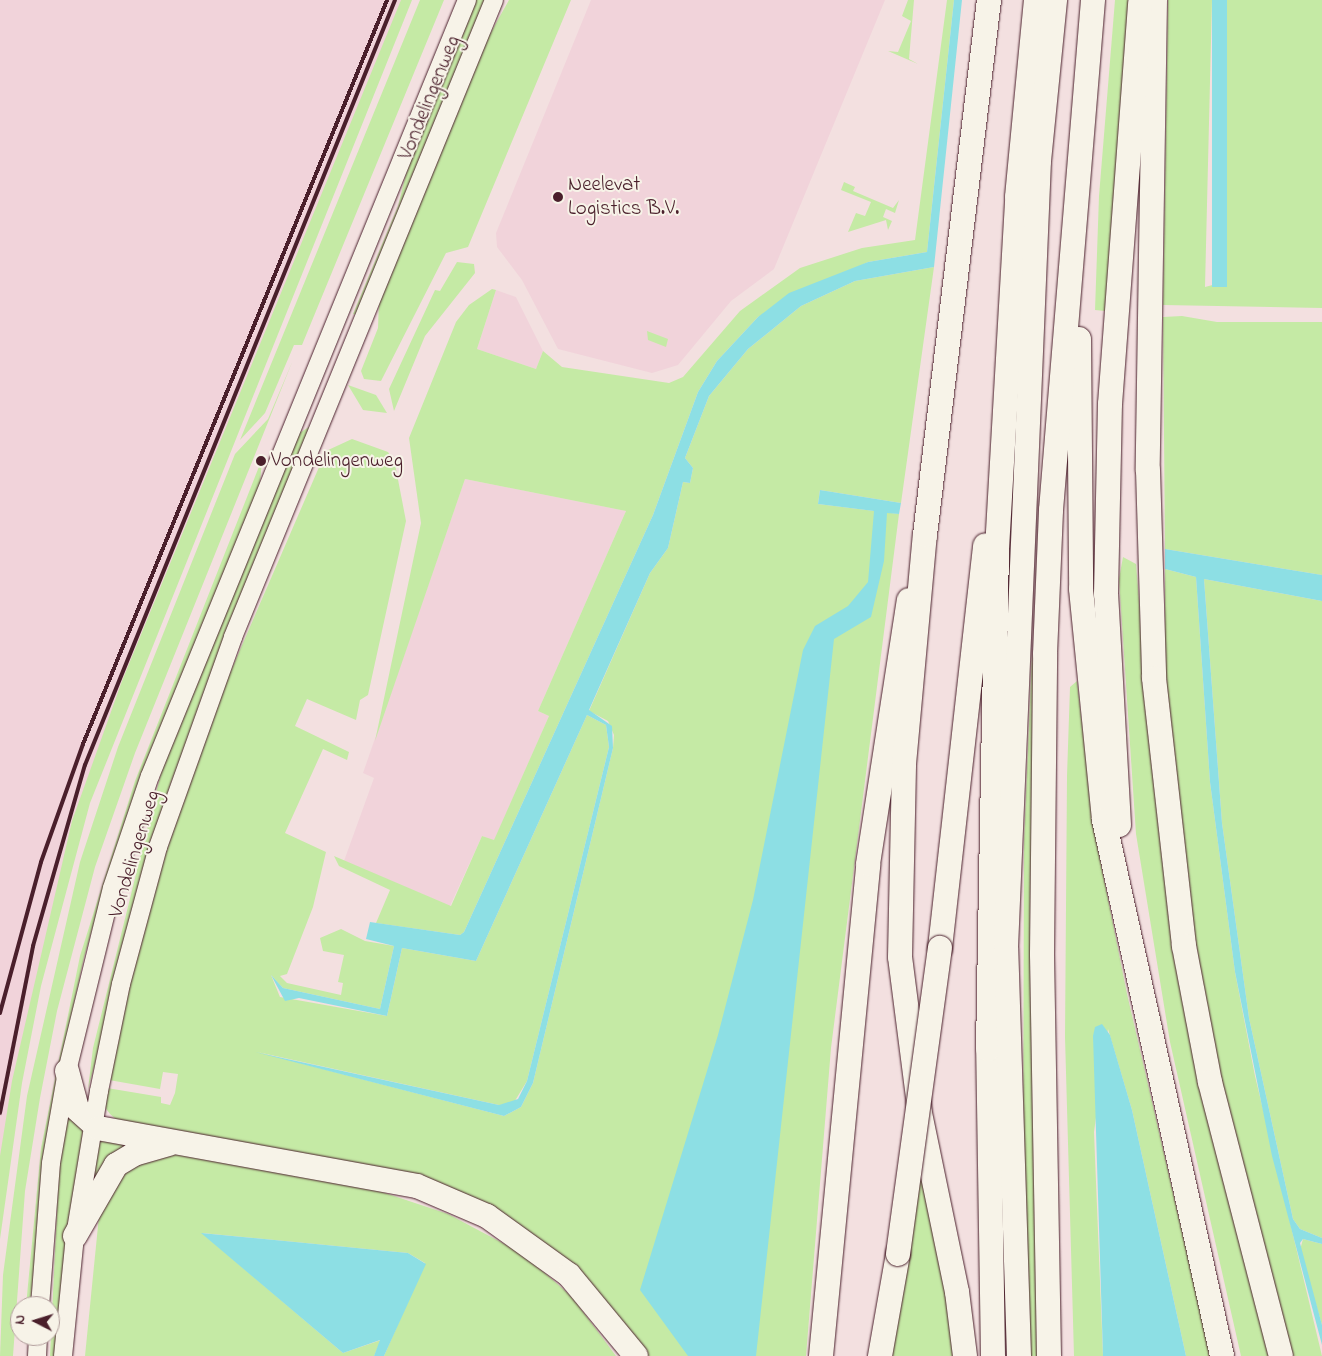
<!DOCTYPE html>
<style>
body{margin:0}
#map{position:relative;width:1322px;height:1356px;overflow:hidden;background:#f3e0e0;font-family:"Indie Flower",sans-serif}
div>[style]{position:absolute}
.built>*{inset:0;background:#f1d3da}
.green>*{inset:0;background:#c5eaa5}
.water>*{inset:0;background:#8ddfe4;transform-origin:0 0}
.roads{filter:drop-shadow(0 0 1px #4a1f2b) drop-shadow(0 0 1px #4a1f2b)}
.secondary>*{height:18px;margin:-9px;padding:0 9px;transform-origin:9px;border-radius:9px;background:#f7f3e8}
.highway>*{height:24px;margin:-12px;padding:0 12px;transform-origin:12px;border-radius:12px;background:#f7f3e8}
.rail>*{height:4px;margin:-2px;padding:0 2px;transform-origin:2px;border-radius:2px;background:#4a1f2b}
.bridges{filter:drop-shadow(0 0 1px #4a1f2b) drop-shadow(0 0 1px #4a1f2b)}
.highway-bridge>*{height:24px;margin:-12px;padding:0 12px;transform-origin:12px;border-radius:12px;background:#f7f3e8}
.dots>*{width:14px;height:14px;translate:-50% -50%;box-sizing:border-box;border:2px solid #f7f3e8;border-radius:50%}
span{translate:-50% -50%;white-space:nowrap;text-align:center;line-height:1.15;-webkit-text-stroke:4px #f7f3e8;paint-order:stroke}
.street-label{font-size:21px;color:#4a1f2b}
.poi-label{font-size:21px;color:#4a1f2b}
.left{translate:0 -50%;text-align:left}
.north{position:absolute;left:10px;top:1296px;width:50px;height:50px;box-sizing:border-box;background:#f7f3e8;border:1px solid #b29e9c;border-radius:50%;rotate:275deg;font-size:14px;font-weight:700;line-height:20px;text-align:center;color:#4a1f2b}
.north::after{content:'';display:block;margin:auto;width:18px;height:22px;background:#4a1f2b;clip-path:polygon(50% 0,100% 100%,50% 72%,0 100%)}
</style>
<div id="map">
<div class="built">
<i style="clip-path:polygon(0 0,409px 0,88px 803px,51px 932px,20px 1082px,0 1219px)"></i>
<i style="clip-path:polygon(591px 0,885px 0,774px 269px,731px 301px,678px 365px,652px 373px,558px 349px,522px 280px,497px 247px,496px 233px)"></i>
<i style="clip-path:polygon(496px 290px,516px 297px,543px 351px,536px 369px,477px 349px)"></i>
<i style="clip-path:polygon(465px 479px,626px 511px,538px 711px,549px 716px,494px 841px,482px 836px,450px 906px,344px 861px,374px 778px,363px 773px)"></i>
</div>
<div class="green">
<i style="clip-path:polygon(401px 0,412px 0,90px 803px,41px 986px,22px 1083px,0 1239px,0 1156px,12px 1081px,72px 821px,122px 681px)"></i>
<i style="clip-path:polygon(420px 0,444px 0,302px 345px,294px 345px,265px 413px,240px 440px)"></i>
<i style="clip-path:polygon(475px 0,486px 0,357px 315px,353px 314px,398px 206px,409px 162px)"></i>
<i style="clip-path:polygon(509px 0,571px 0,468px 247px,446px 253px,381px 381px,364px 379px,361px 371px,378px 328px,379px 301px,486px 41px)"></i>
<i style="clip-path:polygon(908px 0,914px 0,909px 59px,918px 64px,888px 51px,898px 52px,911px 21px,902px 16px)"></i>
<i style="clip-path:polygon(947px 0,954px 0,927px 252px,868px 262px,758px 317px,717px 361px,698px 392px,653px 515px,464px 932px,460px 935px,376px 923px,390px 890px,339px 866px,334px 856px,451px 906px,482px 836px,494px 840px,549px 716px,538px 711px,626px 511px,465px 479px,375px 741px,421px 523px,409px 438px,456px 322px,469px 305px,492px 289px,496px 290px,477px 349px,536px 369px,543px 351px,562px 367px,669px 383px,683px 377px,740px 311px,800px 268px,862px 248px,915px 240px)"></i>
<i style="clip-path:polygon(1115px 0,1129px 0,1105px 311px,1095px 310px,1099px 196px)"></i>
<i style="clip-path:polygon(1168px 0,1212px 0,1205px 287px,1220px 283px,1227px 0,1322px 0,1322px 308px,1163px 305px)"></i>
<i style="clip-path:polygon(844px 182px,855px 187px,853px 191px,893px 208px,899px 200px,895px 213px,886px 209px,883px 217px,892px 221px,888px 230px,886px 220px,848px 232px,856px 213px,865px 216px,871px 202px,841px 190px)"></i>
<i style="clip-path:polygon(457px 262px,474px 264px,475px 273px,425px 336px,394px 411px,389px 389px,435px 290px,440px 291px)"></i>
<i style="clip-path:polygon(934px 267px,901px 503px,820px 490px,818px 504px,899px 514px,831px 1048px,806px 1356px,642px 1356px,488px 1207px,117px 1120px,110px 1114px,104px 1106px,107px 1088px,161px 1097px,161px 1103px,170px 1105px,175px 1093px,178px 1074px,163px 1072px,160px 1089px,109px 1080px,123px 1007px,161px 867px,214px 710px,326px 451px,352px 439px,388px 452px,395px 464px,406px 521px,368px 695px,360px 700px,356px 720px,307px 699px,295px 726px,349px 752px,347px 760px,323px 749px,285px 833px,326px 852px,313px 907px,287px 974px,280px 976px,287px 983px,341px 995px,343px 983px,338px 982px,344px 955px,323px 951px,320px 938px,341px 929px,365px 941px,394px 946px,380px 1009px,283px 988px,271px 975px,280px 997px,387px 1016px,402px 948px,476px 961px,587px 715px,606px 725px,609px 747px,527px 1081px,513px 1104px,499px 1105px,257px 1052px,504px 1116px,521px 1107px,533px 1083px,613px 748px,614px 735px,608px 721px,589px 711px,650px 573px,668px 548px,683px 482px,690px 483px,693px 468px,685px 458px,709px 396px,748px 349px,801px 306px,855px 281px)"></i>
<i style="clip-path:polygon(1182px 316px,1217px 322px,1322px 322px,1322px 575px,1165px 549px,1163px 317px)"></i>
<i style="clip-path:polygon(647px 331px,668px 339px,666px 347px,648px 340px)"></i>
<i style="clip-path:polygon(293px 360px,135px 753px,95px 867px,57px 1011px,40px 1098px,25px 1191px,13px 1356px,0 1356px,3px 1275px,27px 1096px,80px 862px,118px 747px,235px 454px,268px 419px)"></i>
<i style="clip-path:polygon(348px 385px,376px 395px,387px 413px,363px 410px)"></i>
<i style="clip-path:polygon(312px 425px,171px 783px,88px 1089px,93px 1048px,164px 761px,298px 434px)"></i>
<i style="clip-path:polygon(262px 459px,260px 484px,113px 859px,84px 957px,53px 1100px,30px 1306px,26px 1306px,41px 1148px,80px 956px,135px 781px)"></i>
<i style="clip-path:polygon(1123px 557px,1136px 564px,1151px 745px,1270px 1356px,1241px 1356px,1170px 1042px,1136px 834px,1119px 579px)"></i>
<i style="clip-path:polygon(1165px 569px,1196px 577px,1210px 782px,1235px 972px,1255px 1076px,1322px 1356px,1293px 1356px,1216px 1067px,1176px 820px,1165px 709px)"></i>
<i style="clip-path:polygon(1204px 579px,1322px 601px,1322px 1238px,1300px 1229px,1293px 1219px,1249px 1018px,1222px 823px)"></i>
<i style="clip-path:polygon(1032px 654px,1038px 730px,1042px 1356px,1029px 1356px,1023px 1192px,1024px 842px)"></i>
<i style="clip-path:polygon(1077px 681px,1095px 834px,1127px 994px,1211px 1356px,1186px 1356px,1132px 1110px,1108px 1029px,1094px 1132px,1103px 1356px,1074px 1356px,1065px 1037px,1067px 776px,1070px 687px)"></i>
<i style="clip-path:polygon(67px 1113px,83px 1131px,56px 1356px,50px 1356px,59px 1168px)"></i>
<i style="clip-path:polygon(98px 1137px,139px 1143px,96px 1182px,90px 1182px)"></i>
<i style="clip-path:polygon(915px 1139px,960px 1356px,882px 1356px)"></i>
<i style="clip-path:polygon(183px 1152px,367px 1187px,448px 1214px,514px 1249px,545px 1273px,572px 1297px,616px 1356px,384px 1356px,425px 1263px,408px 1253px,202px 1233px,343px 1353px,381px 1340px,374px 1356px,85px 1356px,99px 1216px,122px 1173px,134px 1164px)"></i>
<i style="clip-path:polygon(1303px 1239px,1322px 1244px,1322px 1325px,1300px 1250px)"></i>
</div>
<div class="water">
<i style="clip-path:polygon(954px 0,962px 0,934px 267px,855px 281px,801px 306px,748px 349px,709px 396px,685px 458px,693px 468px,690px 483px,683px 482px,668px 548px,650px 573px,589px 710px,612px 726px,613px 748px,533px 1083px,521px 1107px,504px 1116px,255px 1052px,499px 1105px,518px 1099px,527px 1081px,609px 747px,606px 725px,587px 715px,476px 961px,402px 948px,387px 1016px,299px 998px,285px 1001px,271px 975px,283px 988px,380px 1009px,394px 946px,366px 939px,370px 922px,460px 935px,464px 932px,653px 515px,698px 392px,717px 361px,758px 317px,789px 293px,868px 262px,927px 252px)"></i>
<i style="left:1212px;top:0;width:15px;height:287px"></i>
<i style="clip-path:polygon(820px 490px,901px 503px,899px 514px,887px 513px,884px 561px,871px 617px,834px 639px,756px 1356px,688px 1356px,640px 1290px,718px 1035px,753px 900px,803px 650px,815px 626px,848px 606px,868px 582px,874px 511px,818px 504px)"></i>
<i style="clip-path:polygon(1165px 549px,1322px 575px,1322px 601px,1204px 579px,1222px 823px,1249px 1018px,1293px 1219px,1300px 1229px,1322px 1238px,1322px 1244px,1303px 1239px,1300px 1243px,1322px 1325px,1322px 1345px,1272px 1156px,1235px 972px,1210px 782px,1196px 577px,1165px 569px)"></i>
<i style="clip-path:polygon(1102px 1024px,1110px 1035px,1132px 1110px,1186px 1356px,1103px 1356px,1093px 1036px,1095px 1027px)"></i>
<i style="clip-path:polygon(201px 1233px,408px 1253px,426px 1264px,384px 1356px,374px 1356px,380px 1340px,343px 1353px)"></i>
</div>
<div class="roads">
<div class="secondary">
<i style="left:40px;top:1306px;width:143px;rotate:-85.6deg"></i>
<i style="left:51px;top:1163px;width:93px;rotate:-80.1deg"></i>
<i style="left:67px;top:1071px;width:188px;rotate:-76.2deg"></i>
<i style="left:112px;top:888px;width:118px;rotate:-71.3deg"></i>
<i style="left:150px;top:776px;width:838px;rotate:-67.78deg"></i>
<i style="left:37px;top:1356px;width:20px;rotate:-87deg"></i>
<i style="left:63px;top:1356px;width:121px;rotate:-84.3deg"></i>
<i style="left:75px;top:1236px;width:147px;rotate:-80.6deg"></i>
<i style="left:99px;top:1091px;width:109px;rotate:-78.4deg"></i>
<i style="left:121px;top:984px;width:142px;rotate:-74.9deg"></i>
<i style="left:158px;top:847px;width:223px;rotate:-70.3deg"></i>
<i style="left:233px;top:637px;width:688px;rotate:-67.72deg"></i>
</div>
<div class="highway">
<i style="left:1155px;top:0;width:470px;rotate:90.9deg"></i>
<i style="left:1148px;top:470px;width:208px;rotate:88.3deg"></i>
<i style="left:1154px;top:678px;width:270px;rotate:83.6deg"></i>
<i style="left:1184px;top:946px;width:138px;rotate:79.2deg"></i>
<i style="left:1210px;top:1082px;width:283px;rotate:75.5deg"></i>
<i style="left:1079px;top:339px;width:250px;rotate:89.5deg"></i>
<i style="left:1081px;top:589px;width:232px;rotate:84.3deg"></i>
<i style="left:1104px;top:820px;width:549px;rotate:77.58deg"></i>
<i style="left:1119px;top:825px;width:231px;rotate:-93.2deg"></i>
<i style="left:1106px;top:594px;width:190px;rotate:-88.8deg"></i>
<i style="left:1110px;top:404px;width:402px;rotate:-85.7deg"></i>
<i style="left:940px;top:948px;width:405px;rotate:-83.6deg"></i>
<i style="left:67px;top:1071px;width:39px;rotate:75deg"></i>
<i style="left:77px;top:1109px;width:28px;rotate:42deg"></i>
<i style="left:98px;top:1128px;width:324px;rotate:10.3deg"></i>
<i style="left:417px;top:1186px;width:76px;rotate:23.2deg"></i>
<i style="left:487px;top:1216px;width:101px;rotate:35.7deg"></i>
<i style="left:569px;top:1275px;width:105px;rotate:50.4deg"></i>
<i style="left:75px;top:1236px;width:82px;rotate:-60deg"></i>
<i style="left:116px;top:1165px;width:21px;rotate:-31deg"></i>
<i style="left:134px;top:1154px;width:37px;rotate:-16deg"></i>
<i style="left:821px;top:1356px;width:494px;rotate:-84.5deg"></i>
<i style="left:868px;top:864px;width:267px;rotate:-81.2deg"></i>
<i style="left:880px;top:1356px;width:104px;rotate:-80deg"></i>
<i style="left:965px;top:1356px;width:64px;rotate:-97.1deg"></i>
<i style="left:957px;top:1292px;width:183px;rotate:-101.7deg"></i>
<i style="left:920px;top:1113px;width:157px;rotate:-97.3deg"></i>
<i style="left:900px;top:957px;width:193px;rotate:-88.8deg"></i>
<i style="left:904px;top:764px;width:230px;rotate:-84.8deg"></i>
<i style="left:925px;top:535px;width:539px;rotate:-83.18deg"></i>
<i style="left:993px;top:1356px;width:307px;rotate:-90.9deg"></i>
<i style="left:988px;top:1049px;width:500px;rotate:-88.97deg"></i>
<i style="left:997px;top:549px;width:353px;rotate:-86.7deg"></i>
<i style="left:1017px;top:197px;width:198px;rotate:-84.5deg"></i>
<i style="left:1019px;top:1356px;width:408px;rotate:-91.8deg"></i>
<i style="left:1006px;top:948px;width:788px;rotate:-87.6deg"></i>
<i style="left:1039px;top:161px;width:162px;rotate:-84.3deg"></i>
<i style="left:1049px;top:1356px;width:402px;rotate:-91deg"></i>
<i style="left:1042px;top:954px;width:300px;rotate:-89.4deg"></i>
<i style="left:1045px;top:654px;width:144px;rotate:-87.6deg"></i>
<i style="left:1051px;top:510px;width:512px;rotate:-85.29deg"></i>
</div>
</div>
<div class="rail">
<i style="left:0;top:1013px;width:156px;rotate:-74.8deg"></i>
<i style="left:41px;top:862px;width:125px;rotate:-70.4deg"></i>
<i style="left:83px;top:744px;width:804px;rotate:-67.77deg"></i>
<i style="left:0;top:1113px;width:170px;rotate:-78.8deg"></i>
<i style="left:33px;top:946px;width:188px;rotate:-74deg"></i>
<i style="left:85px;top:765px;width:825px;rotate:-67.94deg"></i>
</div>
<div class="bridges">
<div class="highway-bridge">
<i style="left:898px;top:1254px;width:309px;rotate:-82.2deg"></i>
</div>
</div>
<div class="dots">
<i style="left:558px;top:197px;background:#4a1f2b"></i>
<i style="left:261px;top:461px;background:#4a1f2b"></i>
</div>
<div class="street-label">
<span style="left:430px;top:98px;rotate:-68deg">Vondelingenweg</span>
<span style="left:135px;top:854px;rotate:-73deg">Vondelingenweg</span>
</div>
<div class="poi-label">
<span class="left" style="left:568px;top:197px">Neelevat<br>Logistics B.V.</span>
<span class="left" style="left:271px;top:461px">Vondelingenweg</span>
</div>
<div class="north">N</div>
</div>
